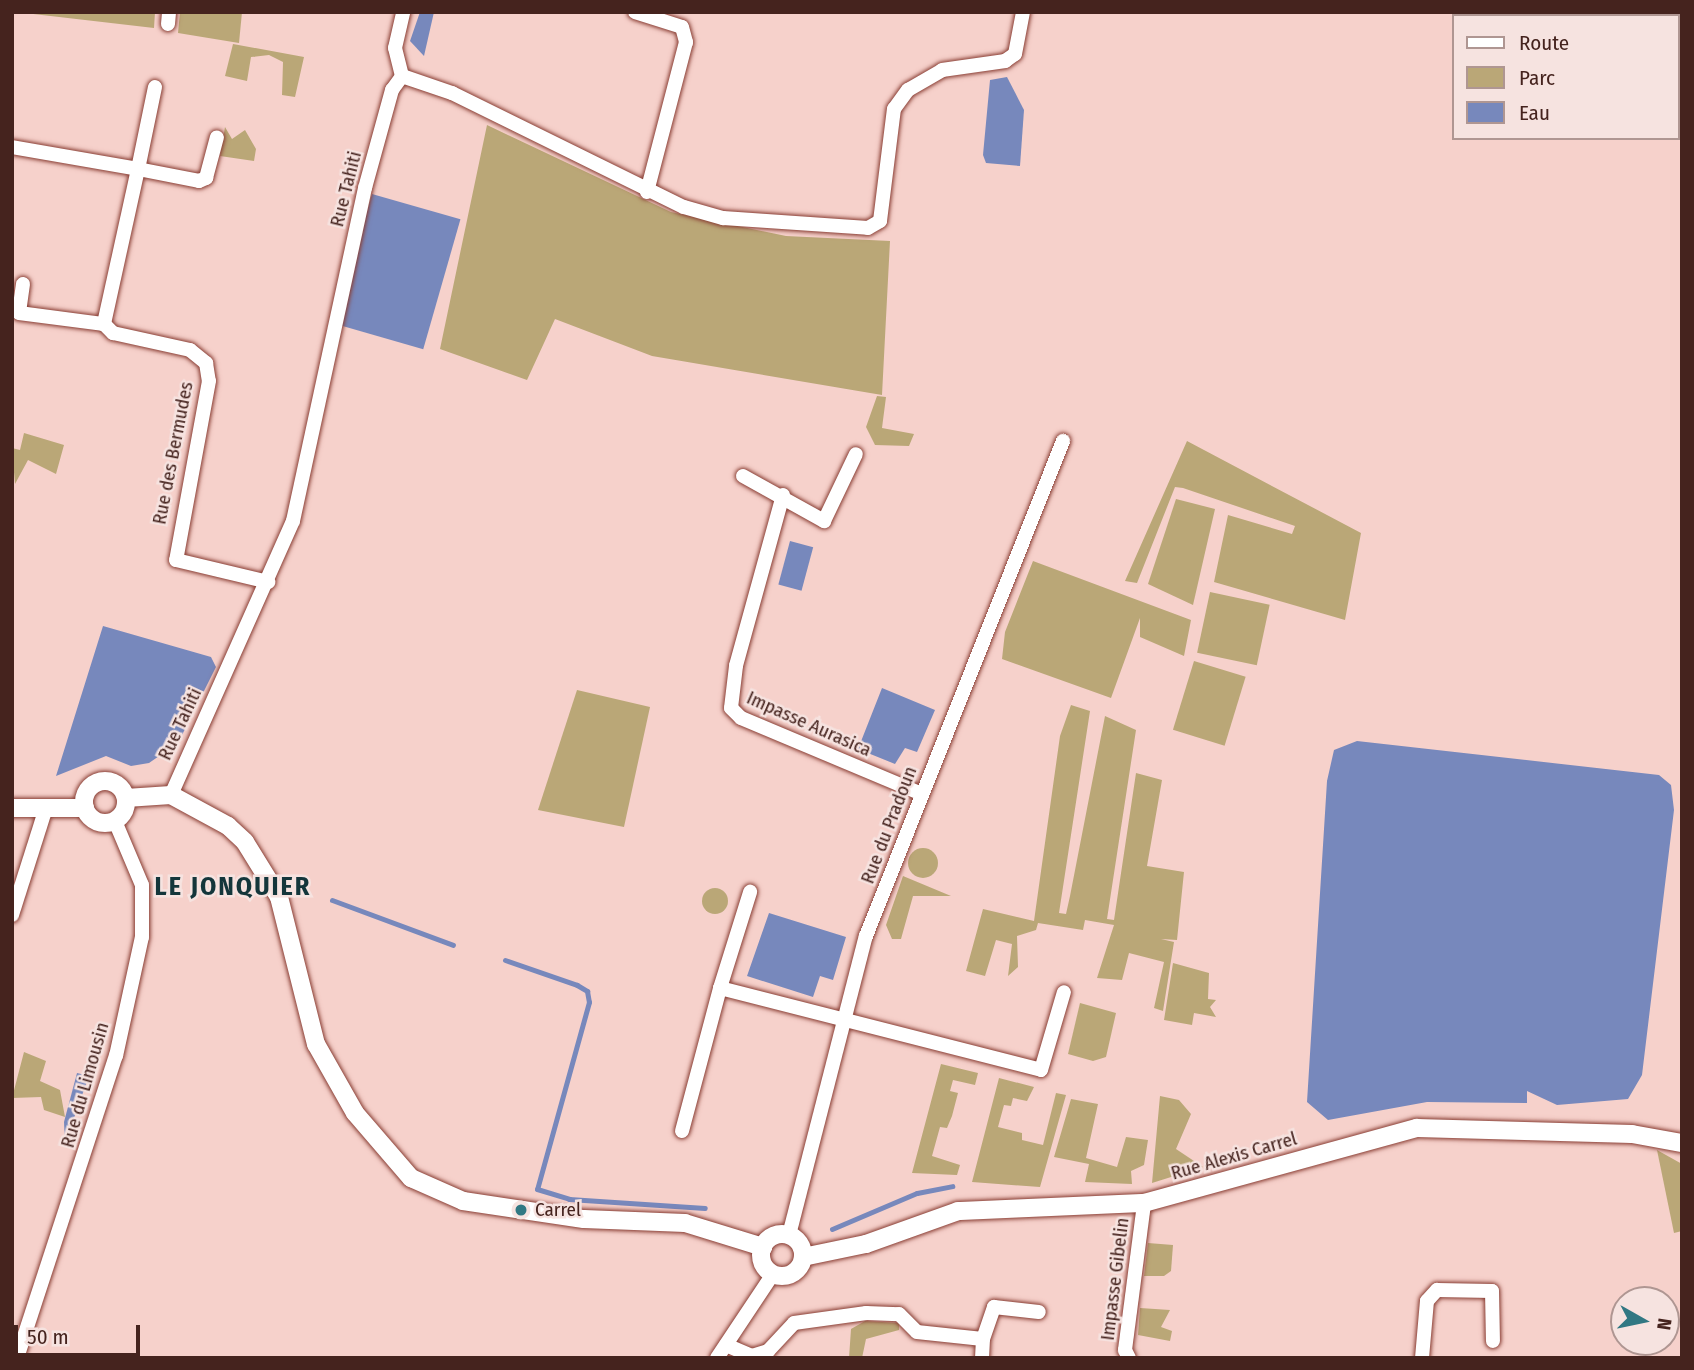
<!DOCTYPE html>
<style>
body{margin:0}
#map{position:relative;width:1694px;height:1370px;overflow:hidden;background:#f6d1cb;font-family:"Fira Sans Condensed",sans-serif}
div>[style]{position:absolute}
.green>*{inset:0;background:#baa777;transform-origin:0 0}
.round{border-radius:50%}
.water>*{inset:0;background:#7788bc;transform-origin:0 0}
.stream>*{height:5px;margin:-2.5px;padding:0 2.5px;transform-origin:2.5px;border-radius:2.5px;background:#7788bc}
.roads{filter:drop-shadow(0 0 2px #893d33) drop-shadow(0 0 2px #893d33)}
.minor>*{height:14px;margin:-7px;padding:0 7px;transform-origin:7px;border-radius:7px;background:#fff}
.tertiary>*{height:18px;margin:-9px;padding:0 9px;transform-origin:9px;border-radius:9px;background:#fff}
.tertiary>.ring{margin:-9px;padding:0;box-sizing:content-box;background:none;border:18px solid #fff;border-radius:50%}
.dots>*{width:19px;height:19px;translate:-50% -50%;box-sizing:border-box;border:4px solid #f6e3e0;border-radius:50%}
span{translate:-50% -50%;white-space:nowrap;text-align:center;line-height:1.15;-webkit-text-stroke:5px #f6e3e0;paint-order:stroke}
.street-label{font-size:19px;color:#45231e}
.poi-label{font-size:19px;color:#45231e}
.left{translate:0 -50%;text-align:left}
.district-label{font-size:26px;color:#14363b;font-weight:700;letter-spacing:2px}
.frame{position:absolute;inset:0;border:14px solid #45231e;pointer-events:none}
.legend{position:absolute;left:1452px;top:14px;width:228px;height:126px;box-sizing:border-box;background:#f6e3e0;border:2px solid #af9692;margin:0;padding:9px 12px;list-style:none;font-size:21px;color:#45231e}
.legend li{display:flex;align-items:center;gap:14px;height:35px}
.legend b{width:35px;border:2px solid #af9692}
.north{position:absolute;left:1610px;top:1286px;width:70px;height:70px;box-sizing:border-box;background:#f6e3e0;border:2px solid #af9692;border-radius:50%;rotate:99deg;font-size:19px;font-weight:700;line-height:28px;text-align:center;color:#45231e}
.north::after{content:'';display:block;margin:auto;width:24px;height:32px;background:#317883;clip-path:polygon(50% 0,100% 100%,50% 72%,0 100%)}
.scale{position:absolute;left:14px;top:1325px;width:126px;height:32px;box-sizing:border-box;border:4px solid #45231e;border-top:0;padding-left:9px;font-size:21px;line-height:24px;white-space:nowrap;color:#45231e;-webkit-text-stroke:5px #f6e3e0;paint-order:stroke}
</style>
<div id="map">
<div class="green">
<i style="clip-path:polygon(16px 12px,155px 12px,154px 28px)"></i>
<i style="clip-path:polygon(180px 12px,242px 12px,239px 43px,178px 33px)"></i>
<i style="clip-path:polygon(1530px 12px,1682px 12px,1682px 75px,1678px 16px)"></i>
<i style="clip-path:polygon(233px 44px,304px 57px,295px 97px,282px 95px,283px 62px,269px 55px,251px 57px,247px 81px,225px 76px)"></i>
<i style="clip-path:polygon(487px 125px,671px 212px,786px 236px,890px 241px,882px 395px,652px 356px,555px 319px,527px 380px,440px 349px)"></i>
<i style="clip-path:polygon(225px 127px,232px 139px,245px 130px,256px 149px,254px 161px,220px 156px)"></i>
<i style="clip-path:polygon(877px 396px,886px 397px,882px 428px,914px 434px,909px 446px,875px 445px,866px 427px)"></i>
<i style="clip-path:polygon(24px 433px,64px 445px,56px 474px,28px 460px,15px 484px,12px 448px,20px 450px)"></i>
<i style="clip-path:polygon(1187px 441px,1361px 533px,1345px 620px,1214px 582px,1228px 515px,1292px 534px,1295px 526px,1183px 488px,1175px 487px,1137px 583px,1125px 581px)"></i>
<i style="clip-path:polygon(1176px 499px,1215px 509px,1193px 605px,1148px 584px)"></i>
<i style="clip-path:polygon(1033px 561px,1191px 620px,1184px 656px,1140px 637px,1140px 618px,1111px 698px,1002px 659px,1005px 632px)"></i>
<i style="left:1210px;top:592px;width:61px;height:62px;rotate:12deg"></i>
<i style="left:1194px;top:661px;width:54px;height:72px;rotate:17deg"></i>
<i style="clip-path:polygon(577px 690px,650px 707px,624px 827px,538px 810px)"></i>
<i style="clip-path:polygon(1071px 705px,1090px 711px,1059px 913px,1066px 914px,1070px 896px,1105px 716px,1136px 730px,1107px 919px,1114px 920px,1136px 773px,1162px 780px,1147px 866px,1184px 872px,1177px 940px,1161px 939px,1174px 942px,1163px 1011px,1154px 1008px,1164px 962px,1129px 953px,1122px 980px,1097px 978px,1114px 925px,1085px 920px,1083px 930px,1038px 923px,1036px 930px,1017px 936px,1018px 967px,1008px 976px,1012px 944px,996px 940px,985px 976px,966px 971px,983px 909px,1034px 921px,1060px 736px)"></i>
<i class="round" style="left:908px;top:848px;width:30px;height:30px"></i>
<i style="clip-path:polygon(903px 876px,951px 896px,913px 896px,901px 939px,892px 939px,886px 925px)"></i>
<i class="round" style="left:702px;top:888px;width:26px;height:26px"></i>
<i style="clip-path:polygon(1173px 963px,1209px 973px,1208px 999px,1216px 1000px,1210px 1007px,1216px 1017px,1194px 1013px,1192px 1025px,1164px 1020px)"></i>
<i style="clip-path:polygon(1080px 1003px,1116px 1013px,1106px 1057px,1093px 1061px,1068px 1054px)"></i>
<i style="clip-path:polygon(24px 1052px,46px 1061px,40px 1081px,60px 1090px,65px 1117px,44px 1110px,41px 1097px,12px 1098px)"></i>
<i style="clip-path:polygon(941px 1064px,978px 1073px,975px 1085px,953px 1080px,950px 1091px,958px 1093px,952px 1116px,947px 1128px,940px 1127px,932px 1156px,960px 1165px,957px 1175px,912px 1173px)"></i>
<i style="clip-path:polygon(999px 1078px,1034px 1087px,1027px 1101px,1013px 1098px,1011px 1106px,1004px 1105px,998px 1127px,1022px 1133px,1022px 1140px,1043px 1145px,1056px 1093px,1066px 1095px,1040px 1187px,972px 1182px)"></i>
<i style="clip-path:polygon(1160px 1096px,1179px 1100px,1191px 1114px,1176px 1149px,1203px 1167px,1152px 1183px)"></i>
<i style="clip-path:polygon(1071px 1099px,1098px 1104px,1086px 1158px,1117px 1167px,1126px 1137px,1148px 1140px,1144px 1165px,1131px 1171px,1132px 1184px,1085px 1182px,1089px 1164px,1054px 1157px)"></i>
<i style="clip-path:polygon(1657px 1150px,1682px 1164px,1682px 1231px,1674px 1233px)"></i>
<i style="clip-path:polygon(1148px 1243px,1173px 1245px,1171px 1271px,1164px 1276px,1144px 1276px)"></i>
<i style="clip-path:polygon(1140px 1308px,1170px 1310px,1161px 1327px,1172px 1331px,1170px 1341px,1138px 1335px)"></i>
<i style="clip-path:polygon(865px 1321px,899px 1323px,899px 1330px,866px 1339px,862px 1358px,849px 1358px,851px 1329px)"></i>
</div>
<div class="water">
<i style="clip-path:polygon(420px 12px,434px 12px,424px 56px,410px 41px)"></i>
<i style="clip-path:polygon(1007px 77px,1024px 110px,1020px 166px,986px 163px,983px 155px,990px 80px)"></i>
<i style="left:372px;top:194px;width:92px;height:135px;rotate:16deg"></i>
<i style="left:790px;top:541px;width:24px;height:45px;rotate:15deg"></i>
<i style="clip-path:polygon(103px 626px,211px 657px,216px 667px,178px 743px,149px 763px,131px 766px,106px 756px,56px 776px)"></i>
<i style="clip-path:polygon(882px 688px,935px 710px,917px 752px,905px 748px,895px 764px,858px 749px)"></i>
<i style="clip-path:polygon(1357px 741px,1659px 775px,1671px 785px,1674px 810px,1642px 1075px,1628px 1099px,1557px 1105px,1527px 1091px,1527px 1103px,1427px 1102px,1328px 1120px,1307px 1102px,1327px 781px,1334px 750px)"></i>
<i style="clip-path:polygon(769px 913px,846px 937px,833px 980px,820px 976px,813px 997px,747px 976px)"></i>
<i style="clip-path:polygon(77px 1073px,89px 1076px,65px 1143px,64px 1122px)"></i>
</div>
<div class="stream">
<i style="left:332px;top:900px;width:129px;rotate:20.4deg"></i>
<i style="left:505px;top:960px;width:76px;rotate:19.1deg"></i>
<i style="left:577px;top:985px;width:12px;rotate:31deg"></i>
<i style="left:587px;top:991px;width:11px;rotate:80deg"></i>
<i style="left:589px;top:1002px;width:194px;rotate:105.5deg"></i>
<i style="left:537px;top:1189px;width:34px;rotate:17deg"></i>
<i style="left:569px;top:1199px;width:136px;rotate:3.8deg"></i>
<i style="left:832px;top:1229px;width:92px;rotate:-23deg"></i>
<i style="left:917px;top:1193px;width:36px;rotate:-11deg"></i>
</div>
<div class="roads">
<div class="minor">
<i style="left:635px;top:12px;width:49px;rotate:17.7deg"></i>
<i style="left:682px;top:27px;width:16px;rotate:75deg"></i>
<i style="left:686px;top:42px;width:155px;rotate:104.6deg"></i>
<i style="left:168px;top:24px;width:12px;rotate:-85deg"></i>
<i style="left:402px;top:76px;width:29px;rotate:-104deg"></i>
<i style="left:395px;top:48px;width:37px;rotate:-77deg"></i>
<i style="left:155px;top:87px;width:84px;rotate:101.7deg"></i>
<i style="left:138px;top:169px;width:62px;rotate:11.1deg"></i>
<i style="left:199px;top:181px;width:8px;rotate:-23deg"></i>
<i style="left:206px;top:178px;width:42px;rotate:-75deg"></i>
<i style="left:12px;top:147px;width:128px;rotate:9.9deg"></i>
<i style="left:138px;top:169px;width:159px;rotate:102.4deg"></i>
<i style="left:23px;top:284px;width:29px;rotate:98deg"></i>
<i style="left:19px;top:313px;width:86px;rotate:7.4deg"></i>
<i style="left:104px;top:324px;width:13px;rotate:45deg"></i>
<i style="left:113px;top:333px;width:79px;rotate:12.4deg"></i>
<i style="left:190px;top:350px;width:21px;rotate:39deg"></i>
<i style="left:206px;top:363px;width:18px;rotate:81deg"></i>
<i style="left:209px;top:381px;width:182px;rotate:100.4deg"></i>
<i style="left:176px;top:560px;width:95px;rotate:13.4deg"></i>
<i style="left:743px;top:476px;width:93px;rotate:29.1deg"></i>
<i style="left:824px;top:521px;width:74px;rotate:-64.5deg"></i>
<i style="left:783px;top:495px;width:177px;rotate:105.4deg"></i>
<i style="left:736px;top:666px;width:42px;rotate:96.8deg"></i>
<i style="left:731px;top:708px;width:14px;rotate:45deg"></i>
<i style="left:741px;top:718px;width:196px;rotate:22.8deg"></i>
<i style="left:171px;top:795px;width:300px;rotate:-66deg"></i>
<i style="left:293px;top:521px;width:341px;rotate:-77.8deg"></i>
<i style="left:365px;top:188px;width:102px;rotate:-74.6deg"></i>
<i style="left:392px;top:90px;width:17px;rotate:-54deg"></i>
<i style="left:402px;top:76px;width:53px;rotate:18.8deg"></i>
<i style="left:452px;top:93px;width:258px;rotate:26.2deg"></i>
<i style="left:684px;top:207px;width:41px;rotate:15.8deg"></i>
<i style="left:723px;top:218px;width:145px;rotate:3.9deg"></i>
<i style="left:868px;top:228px;width:14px;rotate:-30deg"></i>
<i style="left:880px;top:221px;width:113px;rotate:-82.9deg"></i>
<i style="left:894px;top:109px;width:24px;rotate:-54deg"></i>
<i style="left:908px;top:90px;width:39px;rotate:-30deg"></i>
<i style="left:942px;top:70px;width:64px;rotate:-8.1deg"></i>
<i style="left:1005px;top:61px;width:12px;rotate:-35deg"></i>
<i style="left:1015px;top:54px;width:43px;rotate:-79.2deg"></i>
<i style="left:12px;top:915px;width:109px;rotate:-72.4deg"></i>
<i style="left:720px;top:988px;width:101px;rotate:-72.6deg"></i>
<i style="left:682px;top:1131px;width:148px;rotate:-75.1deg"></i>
<i style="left:720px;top:988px;width:331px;rotate:14.3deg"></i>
<i style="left:1041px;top:1070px;width:81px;rotate:-73.6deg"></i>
<i style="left:789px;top:1235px;width:309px;rotate:-75.6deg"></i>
<i style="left:866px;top:936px;width:533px;rotate:-68.3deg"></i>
<i style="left:726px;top:1345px;width:28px;rotate:23deg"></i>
<i style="left:752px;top:1356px;width:17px;rotate:-17deg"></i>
<i style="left:768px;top:1351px;width:38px;rotate:-47deg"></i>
<i style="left:794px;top:1323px;width:73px;rotate:-7.9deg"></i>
<i style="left:866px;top:1313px;width:33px;rotate:2deg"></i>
<i style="left:899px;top:1314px;width:25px;rotate:45deg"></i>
<i style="left:917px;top:1332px;width:66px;rotate:6.1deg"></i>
<i style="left:983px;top:1339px;width:34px;rotate:-71deg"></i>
<i style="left:994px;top:1307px;width:45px;rotate:6.3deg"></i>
<i style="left:17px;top:1358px;width:318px;rotate:-71.9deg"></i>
<i style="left:116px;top:1056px;width:122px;rotate:-77.7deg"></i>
<i style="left:142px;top:937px;width:52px;rotate:-90deg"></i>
<i style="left:142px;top:885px;width:69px;rotate:-112.9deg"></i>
<i style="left:717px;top:1358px;width:101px;rotate:-56.3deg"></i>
<i style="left:982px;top:1358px;width:19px;rotate:-87deg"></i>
<i style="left:1129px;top:1358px;width:9px;rotate:-117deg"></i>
<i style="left:1125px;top:1350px;width:148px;rotate:-82.6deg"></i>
<i style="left:1422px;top:1358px;width:57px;rotate:-85deg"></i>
<i style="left:1427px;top:1301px;width:15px;rotate:-48deg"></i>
<i style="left:1437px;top:1290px;width:55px;rotate:1deg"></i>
<i style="left:1492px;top:1291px;width:50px;rotate:88.9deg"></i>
</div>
<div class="tertiary">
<i class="ring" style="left:84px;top:781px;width:24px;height:24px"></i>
<i style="left:126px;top:798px;width:45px;rotate:-3.8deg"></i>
<i style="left:171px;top:795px;width:65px;rotate:28.5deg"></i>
<i style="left:228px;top:826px;width:23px;rotate:43deg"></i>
<i style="left:245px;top:842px;width:65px;rotate:58.3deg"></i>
<i style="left:279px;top:897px;width:152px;rotate:75.9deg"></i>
<i style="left:316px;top:1044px;width:79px;rotate:60.5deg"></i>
<i style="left:355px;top:1113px;width:86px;rotate:49.3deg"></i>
<i style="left:411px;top:1178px;width:57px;rotate:23.9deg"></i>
<i style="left:463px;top:1201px;width:122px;rotate:8.5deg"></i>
<i style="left:584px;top:1219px;width:101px;rotate:2.3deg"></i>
<i style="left:685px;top:1223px;width:82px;rotate:17.1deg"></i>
<i style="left:12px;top:808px;width:73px"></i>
<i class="ring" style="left:761px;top:1234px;width:24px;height:24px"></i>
<i style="left:803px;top:1257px;width:64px;rotate:-11.7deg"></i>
<i style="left:866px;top:1244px;width:98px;rotate:-19.7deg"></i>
<i style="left:958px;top:1211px;width:186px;rotate:-2.5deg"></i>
<i style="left:1144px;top:1203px;width:283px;rotate:-15.4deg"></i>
<i style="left:1417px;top:1128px;width:215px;rotate:1.6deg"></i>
<i style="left:1632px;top:1134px;width:51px;rotate:10.2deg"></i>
</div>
</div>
<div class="dots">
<i style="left:521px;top:1210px;background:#317883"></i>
</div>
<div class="street-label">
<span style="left:346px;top:189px;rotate:-76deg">Rue Tahiti</span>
<span style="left:173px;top:453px;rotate:-79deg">Rue des Bermudes</span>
<span style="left:180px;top:724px;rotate:-65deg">Rue Tahiti</span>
<span style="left:809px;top:724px;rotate:24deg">Impasse Aurasica</span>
<span style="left:889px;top:825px;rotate:-69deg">Rue du Pradoun</span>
<span style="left:85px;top:1085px;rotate:-74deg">Rue du Limousin</span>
<span style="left:1234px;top:1156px;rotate:-16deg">Rue Alexis Carrel</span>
<span style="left:1115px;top:1279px;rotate:-83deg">Impasse Gibelin</span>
</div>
<div class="poi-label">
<span class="left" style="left:535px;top:1210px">Carrel</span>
</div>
<div class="district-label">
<span style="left:233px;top:887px">LE JONQUIER</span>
</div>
<div class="frame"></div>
<ul class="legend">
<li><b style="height:9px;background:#fff"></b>Route</li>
<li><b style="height:19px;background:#baa777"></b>Parc</li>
<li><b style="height:19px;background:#7788bc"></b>Eau</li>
</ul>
<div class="north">N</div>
<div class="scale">50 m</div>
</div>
